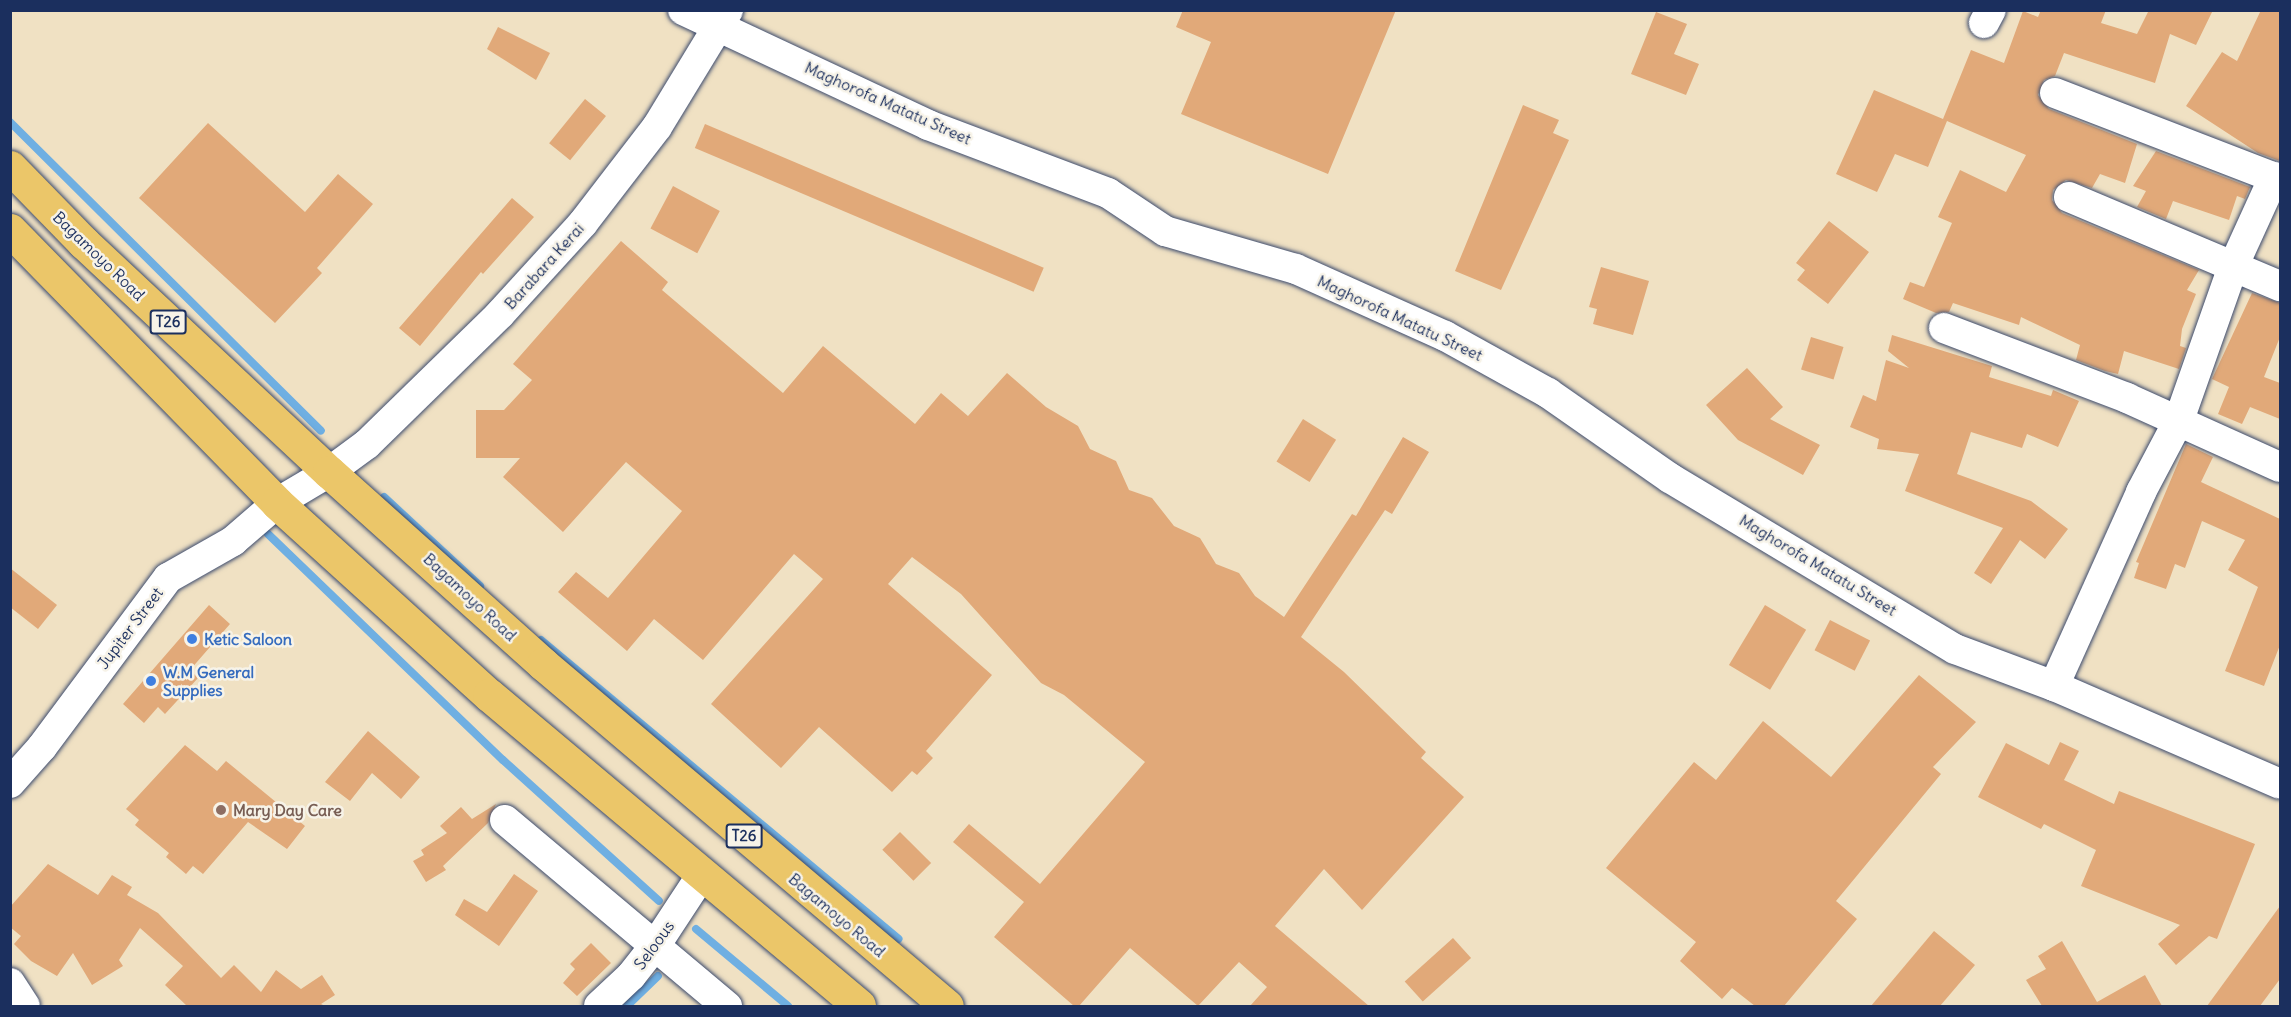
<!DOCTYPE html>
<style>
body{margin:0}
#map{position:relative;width:2291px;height:1017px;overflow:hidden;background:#f0e1c3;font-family:Delius,sans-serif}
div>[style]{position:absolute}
.stream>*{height:8px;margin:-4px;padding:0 4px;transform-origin:4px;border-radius:4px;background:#6fafe2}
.building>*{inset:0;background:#e1a979;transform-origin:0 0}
.roads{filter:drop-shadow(0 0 2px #3b4a6d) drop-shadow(0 0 2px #3b4a6d)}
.minor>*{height:30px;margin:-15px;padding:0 15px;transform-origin:15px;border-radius:15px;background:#fff}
.trunk>*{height:33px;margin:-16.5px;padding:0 16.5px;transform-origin:16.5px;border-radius:16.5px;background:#ebc669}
.dots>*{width:16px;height:16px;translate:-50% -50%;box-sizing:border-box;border:3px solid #f7f3e8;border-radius:50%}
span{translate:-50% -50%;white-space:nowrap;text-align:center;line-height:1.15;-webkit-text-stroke:5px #f7f3e8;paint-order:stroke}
.shield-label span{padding:2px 4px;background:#f7f3e8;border:2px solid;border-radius:4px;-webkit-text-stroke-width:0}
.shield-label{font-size:15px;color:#1b2f5e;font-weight:700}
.street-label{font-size:16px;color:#1b2f5e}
.shop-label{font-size:16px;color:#366cbe;font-weight:700}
.left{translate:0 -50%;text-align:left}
.education-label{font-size:16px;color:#785e54;font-weight:700}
.frame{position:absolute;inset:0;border:12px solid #1b2f5e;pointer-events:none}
</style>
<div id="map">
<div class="stream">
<i style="left:10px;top:122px;width:438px;rotate:44.8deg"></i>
<i style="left:384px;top:497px;width:131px;rotate:42.8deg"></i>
<i style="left:268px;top:534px;width:326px;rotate:43.9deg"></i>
<i style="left:503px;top:760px;width:210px;rotate:42.1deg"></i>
<i style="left:541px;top:640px;width:466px;rotate:39.9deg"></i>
<i style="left:696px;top:929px;width:120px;rotate:39.9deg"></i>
<i style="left:627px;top:1006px;width:43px;rotate:-44.1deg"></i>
</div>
<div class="building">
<i style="clip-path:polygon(1183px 10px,1396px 10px,1328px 174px,1181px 114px,1211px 42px,1176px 27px)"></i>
<i style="clip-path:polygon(2041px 10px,2106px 10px,2101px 23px,2137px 34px,2149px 10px,2213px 10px,2196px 45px,2170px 34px,2155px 83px,2064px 53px,2055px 76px,2044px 80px,2038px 95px,2049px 109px,2137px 144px,2125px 183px,2100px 174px,2092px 188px,2066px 180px,2053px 190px,2052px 200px,2062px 213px,2199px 270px,2187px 290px,2196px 294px,2182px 329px,2180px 346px,2186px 348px,2179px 369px,2124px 351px,2118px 374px,2105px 371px,2076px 360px,2080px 345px,2021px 317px,2019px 325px,1953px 303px,1949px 312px,1936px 313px,1903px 299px,1910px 282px,1924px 287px,1952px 223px,1938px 217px,1960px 170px,2006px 192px,2026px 155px,1947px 121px,1928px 167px,1895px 154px,1877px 192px,1836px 174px,1874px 90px,1943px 119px,1971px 50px,2004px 63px,2023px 11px,2038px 17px)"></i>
<i style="clip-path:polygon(2261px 10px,2280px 10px,2280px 161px,2258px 153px,2186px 106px,2222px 52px,2237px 61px)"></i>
<i style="clip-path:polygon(1656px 12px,1687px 24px,1674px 54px,1699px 64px,1686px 95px,1631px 74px)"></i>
<i style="clip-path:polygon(498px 27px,550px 53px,536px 80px,487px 49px)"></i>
<i style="left:585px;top:99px;width:27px;height:57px;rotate:39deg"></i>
<i style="clip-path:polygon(1523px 105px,1559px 120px,1553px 133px,1569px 140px,1501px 290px,1455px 271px)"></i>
<i style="clip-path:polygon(208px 123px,305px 212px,338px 174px,373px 204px,317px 268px,322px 273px,275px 323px,139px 198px)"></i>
<i style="left:705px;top:124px;width:368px;height:26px;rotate:23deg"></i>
<i style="clip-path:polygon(2156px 151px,2250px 187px,2245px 199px,2237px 196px,2229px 220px,2173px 201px,2166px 219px,2137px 207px,2146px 191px,2133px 186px)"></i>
<i style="left:673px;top:186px;width:53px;height:48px;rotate:28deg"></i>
<i style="clip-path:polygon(512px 198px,534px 217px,483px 274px,481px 272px,420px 346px,399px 328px)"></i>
<i style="clip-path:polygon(1829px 221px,1869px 252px,1828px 304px,1797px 280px,1805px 270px,1796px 263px)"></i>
<i style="clip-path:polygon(621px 241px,668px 282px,662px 290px,783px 393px,823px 346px,915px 424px,941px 393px,968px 416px,1007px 373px,1046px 407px,1078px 426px,1090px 449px,1116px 461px,1129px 490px,1152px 498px,1174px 526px,1200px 538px,1216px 564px,1239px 573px,1255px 596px,1284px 617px,1352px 514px,1356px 516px,1403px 437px,1429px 452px,1392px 514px,1385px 510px,1301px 637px,1344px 672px,1426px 752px,1421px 758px,1464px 797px,1362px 910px,1324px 869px,1275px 926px,1369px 1006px,1250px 1006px,1267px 987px,1239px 962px,1198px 1006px,1130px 948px,1079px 1006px,1074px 1006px,994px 937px,1024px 902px,953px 842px,969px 824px,1040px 884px,1145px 762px,1064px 695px,1041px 683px,961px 594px,912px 557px,888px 584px,992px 675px,926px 751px,933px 758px,917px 775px,912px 771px,892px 792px,819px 727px,781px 768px,711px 704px,823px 579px,794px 554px,703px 660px,654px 619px,627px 651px,558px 592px,576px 572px,608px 598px,682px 511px,626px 462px,563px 532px,503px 477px,520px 458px,476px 458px,476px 410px,504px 410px,532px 380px,513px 364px)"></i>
<i style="clip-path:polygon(1601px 267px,1649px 281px,1633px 335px,1593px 324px,1597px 309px,1589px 307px)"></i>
<i style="clip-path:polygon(2252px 293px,2280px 303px,2280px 337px,2264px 377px,2280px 383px,2280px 419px,2250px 407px,2242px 424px,2218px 414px,2229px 387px,2212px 379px)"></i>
<i style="clip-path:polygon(1892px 335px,1992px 366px,1989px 377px,2051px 396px,2053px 390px,2079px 401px,2058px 447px,2027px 434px,2022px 448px,1971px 432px,1957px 474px,2031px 501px,2068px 529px,2045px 559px,2020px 540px,1991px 584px,1974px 573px,2003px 528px,1905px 491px,1919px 454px,1877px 449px,1879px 439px,1850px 427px,1863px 395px,1876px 401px,1886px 360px,1909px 368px,1888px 351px)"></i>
<i style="left:1811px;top:337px;width:34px;height:34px;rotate:17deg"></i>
<i style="clip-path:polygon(1747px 368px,1783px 407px,1770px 419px,1820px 445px,1803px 475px,1738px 440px,1706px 405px)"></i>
<i style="left:1303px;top:419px;width:39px;height:50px;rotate:32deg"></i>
<i style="clip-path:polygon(2186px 444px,2213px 457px,2201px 482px,2280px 519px,2280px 645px,2264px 686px,2225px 671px,2258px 587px,2228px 570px,2245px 540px,2202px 521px,2185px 568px,2175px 564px,2166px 589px,2134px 578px,2139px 563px,2136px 562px)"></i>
<i style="clip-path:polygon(10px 568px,57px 605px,38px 629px,10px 607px)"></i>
<i style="clip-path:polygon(209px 605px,230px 624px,190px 670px,198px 678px,165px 714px,158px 707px,144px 723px,123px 704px)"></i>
<i style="left:1765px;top:605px;width:48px;height:70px;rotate:31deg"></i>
<i style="left:1830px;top:620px;width:45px;height:34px;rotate:27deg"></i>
<i style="clip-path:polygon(1919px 675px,1976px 722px,1933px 767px,1941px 774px,1836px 901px,1857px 919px,1784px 1006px,1755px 1006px,1732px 988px,1722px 999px,1680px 961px,1696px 942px,1606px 868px,1694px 762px,1716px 780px,1763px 721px,1831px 777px)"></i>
<i style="clip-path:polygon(368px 731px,420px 777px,401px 799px,372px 773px,350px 801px,325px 782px)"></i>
<i style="clip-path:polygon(2060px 742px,2079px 751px,2064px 780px,2114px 804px,2119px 791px,2255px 844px,2217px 939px,2209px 936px,2176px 965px,2158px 944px,2180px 925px,2081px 886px,2096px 850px,2044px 824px,2041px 829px,1978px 797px,2006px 743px,2049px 765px)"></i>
<i style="clip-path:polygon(185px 745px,217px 771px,226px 761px,305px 826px,287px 849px,248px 822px,203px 874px,193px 866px,186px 874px,166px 857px,169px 853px,135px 825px,139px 820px,126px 809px)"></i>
<i style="clip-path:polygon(496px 804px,488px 823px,443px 866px,446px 870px,426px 882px,413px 861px,424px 855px,421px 850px,447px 833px,440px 826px,461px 807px,472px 819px)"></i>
<i style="left:900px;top:832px;width:44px;height:25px;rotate:45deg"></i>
<i style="clip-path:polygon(48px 864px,98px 895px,112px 875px,132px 887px,127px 895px,158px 913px,221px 978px,234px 965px,261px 992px,276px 970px,301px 989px,322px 975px,335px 995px,321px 1004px,325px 1006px,187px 1006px,165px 985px,183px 966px,140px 928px,119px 960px,123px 966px,92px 985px,73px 953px,57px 976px,31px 961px,14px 944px,21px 936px,10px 927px,10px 907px)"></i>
<i style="clip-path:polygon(514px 874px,538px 891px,499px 946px,455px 915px,464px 899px,487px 912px)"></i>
<i style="clip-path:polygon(2280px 906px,2280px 979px,2260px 1006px,2207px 1006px)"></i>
<i style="clip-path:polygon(1934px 931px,1975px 965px,1940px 1006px,1871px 1006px)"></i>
<i style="left:1453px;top:938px;width:27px;height:65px;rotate:48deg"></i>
<i style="clip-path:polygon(2062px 941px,2097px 1002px,2145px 975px,2162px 1006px,2042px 1006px,2026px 980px,2046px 969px,2038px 956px)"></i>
<i style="clip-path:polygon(591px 943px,611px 963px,577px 996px,563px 983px,575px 969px,570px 964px)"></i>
</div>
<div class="roads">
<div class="minor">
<i style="left:683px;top:10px;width:271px;rotate:25.1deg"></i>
<i style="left:928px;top:125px;width:192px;rotate:20.7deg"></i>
<i style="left:1108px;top:193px;width:69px;rotate:33.7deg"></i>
<i style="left:1165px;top:231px;width:136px;rotate:16.2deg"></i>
<i style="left:1296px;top:269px;width:163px;rotate:24.2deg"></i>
<i style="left:1445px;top:336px;width:118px;rotate:29deg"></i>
<i style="left:1548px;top:393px;width:149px;rotate:34.9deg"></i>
<i style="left:1670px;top:478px;width:332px;rotate:31deg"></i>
<i style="left:1955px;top:649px;width:106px;rotate:20.5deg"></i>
<i style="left:2054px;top:686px;width:246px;rotate:23.4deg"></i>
<i style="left:1984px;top:23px;width:15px;rotate:-62deg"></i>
<i style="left:2055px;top:93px;width:241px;rotate:21.1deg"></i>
<i style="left:2069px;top:197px;width:229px;rotate:22.9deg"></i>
<i style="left:1944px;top:328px;width:196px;rotate:20.9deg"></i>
<i style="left:2127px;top:398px;width:168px;rotate:24.3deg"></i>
<i style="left:2054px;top:686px;width:213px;rotate:-65.8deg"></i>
<i style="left:2141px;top:492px;width:81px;rotate:-62.2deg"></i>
<i style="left:2179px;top:420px;width:162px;rotate:-70.6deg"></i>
<i style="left:2233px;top:267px;width:99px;rotate:-65.5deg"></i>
<i style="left:10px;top:783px;width:48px;rotate:-48.4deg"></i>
<i style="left:42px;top:747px;width:211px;rotate:-53.3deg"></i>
<i style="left:168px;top:578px;width:75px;rotate:-29.6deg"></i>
<i style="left:233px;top:541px;width:58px;rotate:-40.8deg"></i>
<i style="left:277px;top:503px;width:61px;rotate:-30.8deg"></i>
<i style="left:329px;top:472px;width:47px;rotate:-36.4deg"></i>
<i style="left:367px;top:444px;width:186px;rotate:-44.3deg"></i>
<i style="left:500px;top:314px;width:123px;rotate:-47.6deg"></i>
<i style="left:583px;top:223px;width:121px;rotate:-52.4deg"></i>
<i style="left:657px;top:127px;width:137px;rotate:-58.7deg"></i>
<i style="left:505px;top:820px;width:290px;rotate:40deg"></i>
<i style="left:10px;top:983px;width:27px;rotate:57deg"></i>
<i style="left:599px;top:1006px;width:44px;rotate:-43.2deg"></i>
<i style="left:631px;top:976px;width:42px;rotate:-51.8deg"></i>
<i style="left:657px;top:943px;width:80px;rotate:-56.7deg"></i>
</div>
<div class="trunk">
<i style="left:10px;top:167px;width:105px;rotate:45.8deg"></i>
<i style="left:83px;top:242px;width:337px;rotate:43.1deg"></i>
<i style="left:329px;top:472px;width:288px;rotate:41.9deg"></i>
<i style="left:543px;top:664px;width:529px;rotate:40.25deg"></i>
<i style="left:10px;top:230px;width:382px;rotate:45.6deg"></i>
<i style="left:277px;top:503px;width:286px;rotate:42.2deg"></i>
<i style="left:489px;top:695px;width:483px;rotate:40deg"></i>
</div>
</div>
<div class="dots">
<i style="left:192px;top:639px;background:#3f7fe0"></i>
<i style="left:151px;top:681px;background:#3f7fe0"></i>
<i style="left:221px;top:810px;background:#8d6e63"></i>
</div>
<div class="shield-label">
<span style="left:168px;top:322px">T26</span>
<span style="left:744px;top:836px">T26</span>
</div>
<div class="street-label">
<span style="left:888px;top:103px;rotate:24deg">Maghorofa Matatu Street</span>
<span style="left:99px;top:256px;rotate:44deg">Bagamoyo Road</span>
<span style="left:544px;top:266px;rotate:-48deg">Barabara Kerai</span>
<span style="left:1400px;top:318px;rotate:25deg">Maghorofa Matatu Street</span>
<span style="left:1818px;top:565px;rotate:31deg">Maghorofa Matatu Street</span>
<span style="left:470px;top:597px;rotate:43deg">Bagamoyo Road</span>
<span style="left:130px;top:628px;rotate:-53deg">Jupiter Street</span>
<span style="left:837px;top:915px;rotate:40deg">Bagamoyo Road</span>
<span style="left:654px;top:945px;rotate:-54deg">Seloous</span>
</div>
<div class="shop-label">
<span class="left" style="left:204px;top:639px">Ketic Saloon</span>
<span class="left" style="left:163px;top:681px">W.M General<br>Supplies</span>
</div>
<div class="education-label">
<span class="left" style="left:233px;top:810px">Mary Day Care</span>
</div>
<div class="frame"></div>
</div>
